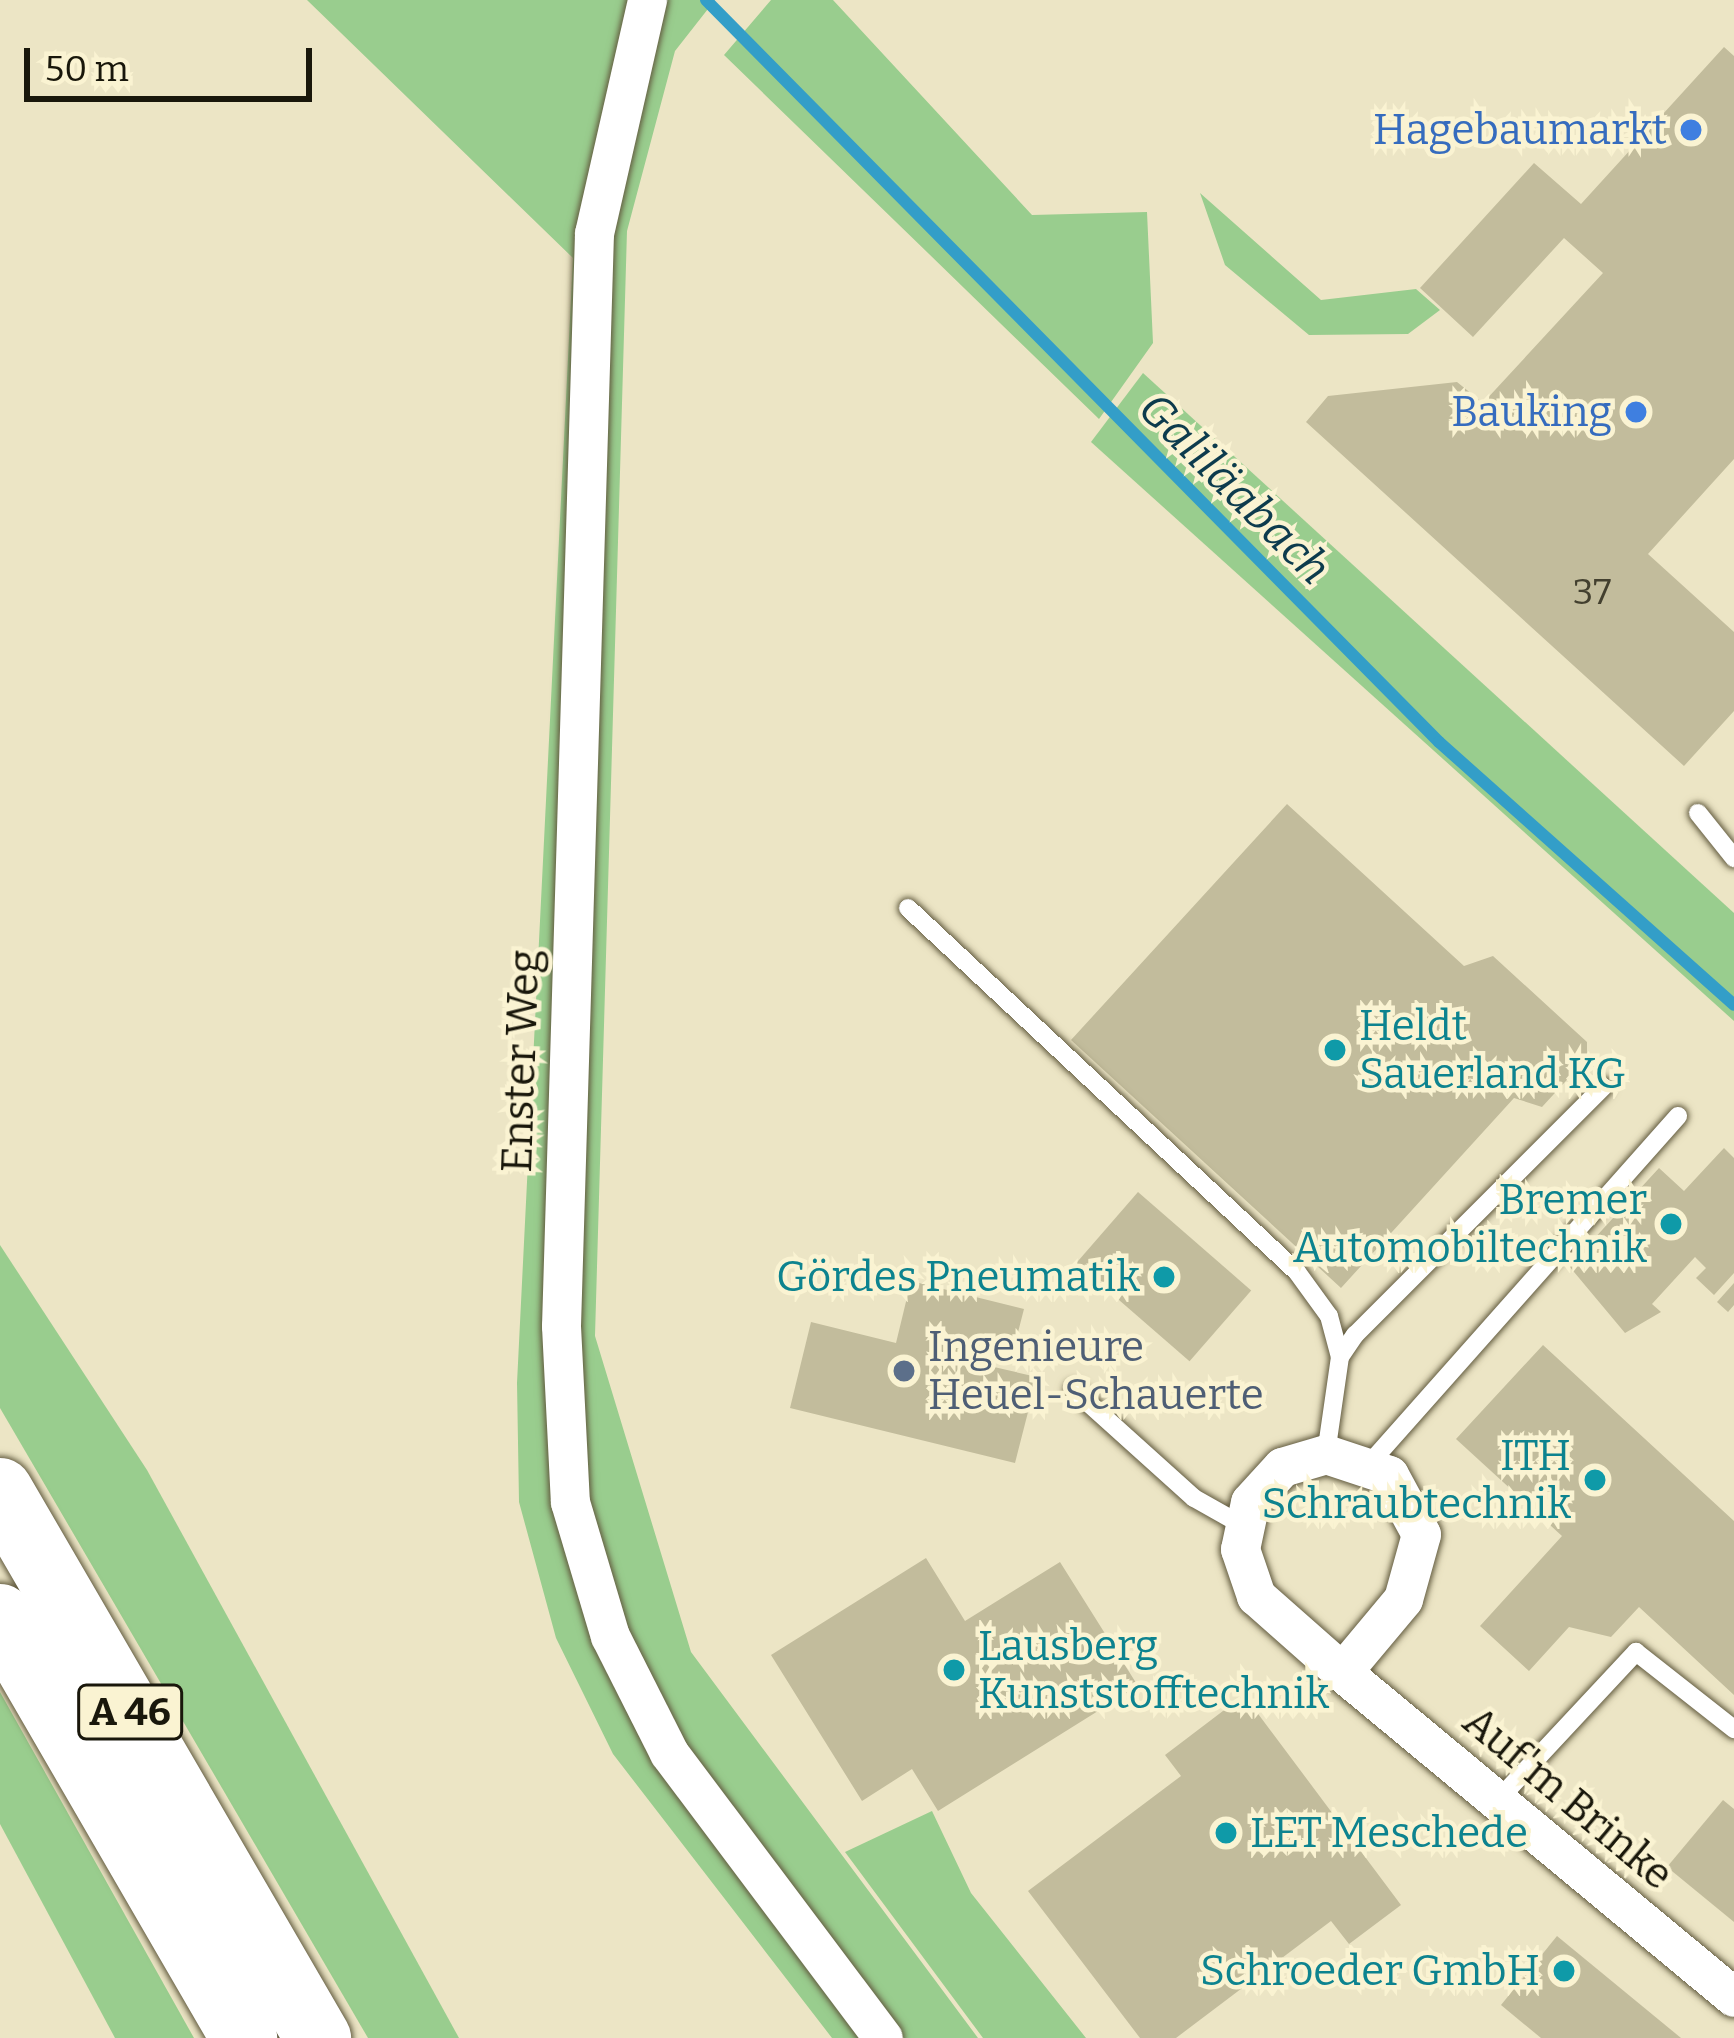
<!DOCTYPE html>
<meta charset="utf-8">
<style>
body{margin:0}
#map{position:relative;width:1734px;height:2038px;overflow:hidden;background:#ece5c5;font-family:Bitter,serif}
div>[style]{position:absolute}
.green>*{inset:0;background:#99cd8e}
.stream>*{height:12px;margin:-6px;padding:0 6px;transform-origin:6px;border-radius:6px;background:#339ec8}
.building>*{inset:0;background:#c2bc9c;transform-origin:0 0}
.roads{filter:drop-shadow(0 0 3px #625b3f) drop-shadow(0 0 3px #625b3f)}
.lane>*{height:18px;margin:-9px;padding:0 9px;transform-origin:9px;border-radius:9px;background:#fff}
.street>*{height:39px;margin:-19.5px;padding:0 19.5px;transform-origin:19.5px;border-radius:19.5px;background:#fff}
.highway>*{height:66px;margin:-33px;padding:0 33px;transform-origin:33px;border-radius:33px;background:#fff}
.dots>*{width:33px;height:33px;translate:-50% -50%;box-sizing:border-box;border:6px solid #faf3d2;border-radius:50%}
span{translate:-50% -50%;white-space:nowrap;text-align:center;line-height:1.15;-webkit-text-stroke:9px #faf3d2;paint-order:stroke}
.number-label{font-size:36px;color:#43402f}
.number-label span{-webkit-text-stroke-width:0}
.shield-label span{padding:3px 9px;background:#faf3d2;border:3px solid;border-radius:9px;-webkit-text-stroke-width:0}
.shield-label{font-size:39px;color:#19170b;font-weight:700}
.shop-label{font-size:42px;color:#366cbe}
.right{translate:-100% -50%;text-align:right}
.culture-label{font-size:42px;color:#0d838f}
.left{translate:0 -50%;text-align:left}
.street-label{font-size:42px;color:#19170b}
.service-label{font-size:42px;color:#4e5e75}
.water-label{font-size:45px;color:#0d3b4d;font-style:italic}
.scale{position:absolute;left:24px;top:48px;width:288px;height:54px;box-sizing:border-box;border:6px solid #19170b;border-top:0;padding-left:15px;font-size:36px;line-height:42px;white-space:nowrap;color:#19170b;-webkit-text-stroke:9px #faf3d2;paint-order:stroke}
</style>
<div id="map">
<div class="green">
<i style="clip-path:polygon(307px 0,715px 0,675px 51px,627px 231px,595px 1336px,691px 1652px,978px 2038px,832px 2038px,613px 1754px,556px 1638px,519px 1502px,517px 1383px,573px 258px)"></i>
<i style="clip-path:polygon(771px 0,833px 0,1032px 215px,1147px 212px,1153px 343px,1099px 419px,724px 55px)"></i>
<i style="clip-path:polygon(1200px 193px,1321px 300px,1416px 289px,1440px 310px,1408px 334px,1309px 335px,1225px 265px)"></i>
<i style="clip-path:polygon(1143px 373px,1734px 913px,1734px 1021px,1091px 442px)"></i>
<i style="clip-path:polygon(0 1245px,147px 1470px,459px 2038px,368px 2038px,0 1408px)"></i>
<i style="clip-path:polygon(0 1692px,194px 2038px,115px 2038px,0 1824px)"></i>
<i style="clip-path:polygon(932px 1811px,971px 1893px,1086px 2038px,983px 2038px,845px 1852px)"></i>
</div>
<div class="stream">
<i style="left:706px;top:0;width:1043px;rotate:45.35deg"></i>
<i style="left:1439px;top:742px;width:395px;rotate:41.7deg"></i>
</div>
<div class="building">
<i style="clip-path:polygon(1724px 47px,1734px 56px,1734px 459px,1648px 554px,1734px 632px,1734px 711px,1684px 766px,1306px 422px,1328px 396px,1457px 382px,1483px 403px,1603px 273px,1564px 238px,1473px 337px,1420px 288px,1534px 163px,1581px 204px)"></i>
<i style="clip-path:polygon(1287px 804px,1464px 966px,1493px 956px,1587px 1042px,1587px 1058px,1542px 1107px,1514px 1098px,1341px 1288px,1071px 1040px)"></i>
<i style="clip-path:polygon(1724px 1148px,1734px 1158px,1734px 1273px,1714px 1295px,1696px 1278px,1706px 1268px,1695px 1257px,1652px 1304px,1661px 1312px,1625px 1333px,1569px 1266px,1659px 1168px,1684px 1191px)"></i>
<i style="left:1138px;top:1192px;width:150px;height:94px;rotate:41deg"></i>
<i style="clip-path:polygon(911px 1281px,1024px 1309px,1015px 1344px,988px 1337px,981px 1364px,1037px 1377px,1015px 1463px,790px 1408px,811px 1322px,896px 1343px)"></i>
<i style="clip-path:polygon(1734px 1283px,1734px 1305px,1728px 1312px,1717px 1302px)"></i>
<i style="clip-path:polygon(1543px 1345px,1734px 1521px,1734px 1695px,1639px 1607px,1611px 1637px,1569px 1627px,1529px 1671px,1480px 1626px,1562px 1536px,1456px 1439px)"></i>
<i style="clip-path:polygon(926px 1558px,965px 1621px,1060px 1562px,1138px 1686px,938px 1811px,912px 1769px,862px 1801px,771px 1655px)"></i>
<i style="clip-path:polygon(1244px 1695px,1401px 1905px,1349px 1944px,1331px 1921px,1176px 2038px,1140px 2038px,1028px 1891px,1181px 1776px,1165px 1755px)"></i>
<i style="clip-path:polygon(1723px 1800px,1734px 1809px,1734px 1922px,1667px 1867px)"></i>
<i style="clip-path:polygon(1557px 1936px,1681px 2038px,1541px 2038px,1501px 2005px)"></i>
</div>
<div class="roads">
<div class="lane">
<i style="left:1698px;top:813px;width:58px;rotate:51.3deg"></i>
<i style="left:908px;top:908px;width:533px;rotate:43.1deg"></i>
<i style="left:1297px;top:1272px;width:54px;rotate:54deg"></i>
<i style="left:1329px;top:1316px;width:42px;rotate:75deg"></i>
<i style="left:1074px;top:1390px;width:161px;rotate:42deg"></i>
<i style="left:1194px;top:1498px;width:55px;rotate:29.4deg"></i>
<i style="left:1326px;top:1454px;width:98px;rotate:-81.8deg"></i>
<i style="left:1340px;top:1357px;width:27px;rotate:-56deg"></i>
<i style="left:1355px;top:1335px;width:351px;rotate:-45deg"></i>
<i style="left:1370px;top:1463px;width:464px;rotate:-48.4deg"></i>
<i style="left:1497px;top:1801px;width:204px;rotate:-47deg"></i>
<i style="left:1636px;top:1652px;width:125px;rotate:38.2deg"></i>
</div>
<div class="street">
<i style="left:647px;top:0;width:239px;rotate:102.8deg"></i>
<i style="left:594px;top:233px;width:1093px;rotate:91.73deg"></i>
<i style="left:561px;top:1326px;width:176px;rotate:87.1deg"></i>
<i style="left:570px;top:1502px;width:140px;rotate:73.4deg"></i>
<i style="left:610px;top:1636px;width:131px;rotate:63.2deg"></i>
<i style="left:669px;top:1753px;width:356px;rotate:53.1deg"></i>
<i style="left:1342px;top:1672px;width:95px;rotate:-50.1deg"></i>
<i style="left:1403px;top:1599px;width:67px;rotate:-74.5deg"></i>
<i style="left:1421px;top:1534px;width:67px;rotate:-118.5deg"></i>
<i style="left:1389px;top:1475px;width:66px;rotate:-161.6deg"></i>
<i style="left:1326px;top:1454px;width:46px;rotate:163.5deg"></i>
<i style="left:1282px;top:1467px;width:47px;rotate:132.4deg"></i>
<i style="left:1250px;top:1502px;width:48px;rotate:102deg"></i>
<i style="left:1240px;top:1549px;width:50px;rotate:71.2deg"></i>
<i style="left:1256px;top:1596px;width:115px;rotate:41.5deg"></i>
<i style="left:1342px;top:1672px;width:509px;rotate:39.66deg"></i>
</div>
<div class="highway">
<i style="left:0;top:1491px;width:633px;rotate:59.83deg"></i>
<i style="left:0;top:1617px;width:487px;rotate:59.9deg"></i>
</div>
</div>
<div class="dots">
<i style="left:1691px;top:130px;background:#3f7fe0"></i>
<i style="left:1636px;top:412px;background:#3f7fe0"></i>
<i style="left:1335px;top:1050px;background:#0f9aa8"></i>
<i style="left:1671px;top:1224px;background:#0f9aa8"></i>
<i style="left:1164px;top:1277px;background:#0f9aa8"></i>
<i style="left:904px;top:1371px;background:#5c6f8a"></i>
<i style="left:1595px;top:1480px;background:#0f9aa8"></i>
<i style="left:954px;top:1670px;background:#0f9aa8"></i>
<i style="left:1226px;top:1833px;background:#0f9aa8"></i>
<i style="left:1564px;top:1971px;background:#0f9aa8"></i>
</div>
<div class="number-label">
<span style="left:1592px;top:593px">37</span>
</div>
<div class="shield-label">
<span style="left:130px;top:1712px">A 46</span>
</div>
<div class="shop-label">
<span class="right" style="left:1667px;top:130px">Hagebaumarkt</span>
<span class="right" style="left:1612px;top:412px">Bauking</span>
</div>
<div class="culture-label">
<span class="left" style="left:1359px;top:1050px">Heldt<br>Sauerland KG</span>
<span class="right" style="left:1647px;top:1224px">Bremer<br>Automobiltechnik</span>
<span class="right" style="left:1140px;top:1277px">Gördes Pneumatik</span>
<span class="right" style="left:1571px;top:1480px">ITH<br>Schraubtechnik</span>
<span class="left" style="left:978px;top:1670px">Lausberg<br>Kunststofftechnik</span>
<span class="left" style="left:1250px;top:1833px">LET Meschede</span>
<span class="right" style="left:1540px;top:1971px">Schroeder GmbH</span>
</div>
<div class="street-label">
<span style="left:521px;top:1061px;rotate:-88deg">Enster Weg</span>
<span style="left:1568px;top:1798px;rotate:40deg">Auf'm Brinke</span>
</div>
<div class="service-label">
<span class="left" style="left:928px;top:1371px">Ingenieure<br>Heuel-Schauerte</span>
</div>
<div class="water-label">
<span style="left:1234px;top:489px;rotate:45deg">Galiläabach</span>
</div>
<div class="scale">50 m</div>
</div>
